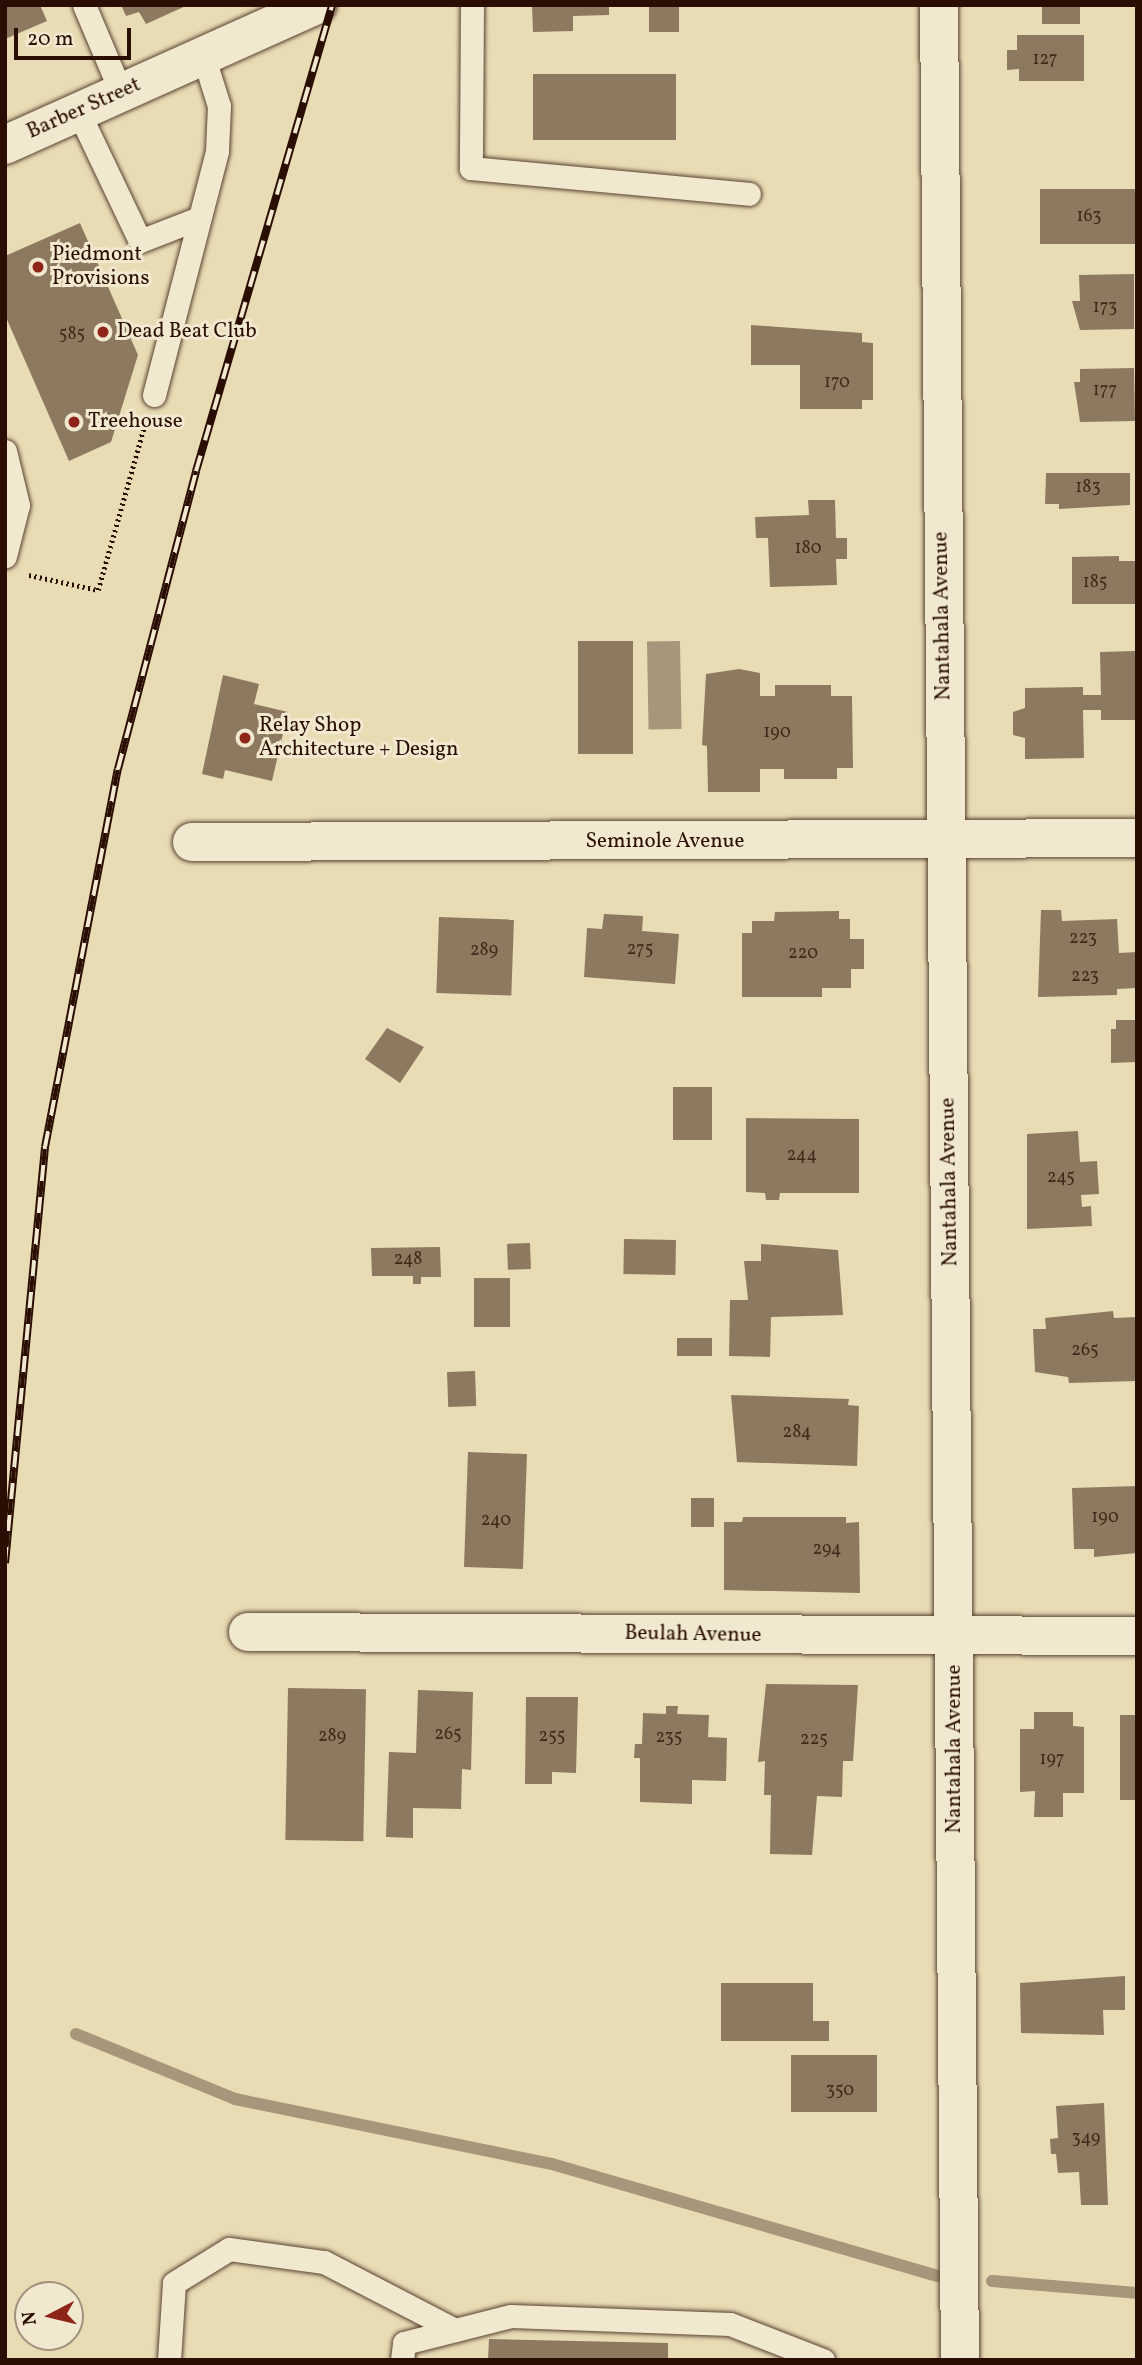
<!DOCTYPE html>
<style>
body{margin:0}
#map{position:relative;width:1142px;height:2365px;overflow:hidden;background:#e8dcb5;font-family:Vollkorn,serif}
div>[style]{position:absolute}
.water>*{inset:0;background:#a79679;transform-origin:0 0}
.stream>*{height:12px;margin:-6px;padding:0 6px;transform-origin:6px;border-radius:6px;background:#a79679}
.building>*{inset:0;background:#8d7960;transform-origin:0 0}
.path>*{height:4.5px;margin-top:-2.25px;transform-origin:0;background:repeating-linear-gradient(90deg,#2a0e04 0 2px,transparent 0 5.5px)}
.roads{filter:drop-shadow(0 0 2px #5a4230) drop-shadow(0 0 2px #5a4230)}
.service>*{height:23px;margin:-11.5px;padding:0 11.5px;transform-origin:11.5px;border-radius:11.5px;background:#f0e8cf}
.minor>*{height:38px;margin:-19px;padding:0 19px;transform-origin:19px;border-radius:19px;background:#f0e8cf}
.tertiary>*{height:38px;margin:-19px;padding:0 19px;transform-origin:19px;border-radius:19px;background:#f0e8cf}
.rail>*{height:8px;margin-top:-4px;transform-origin:0;background:repeating-linear-gradient(90deg,#f0e8cf 0 16px,#2a0e04 0 32px);box-sizing:border-box;border-block:2px solid #2a0e04}
.dots>*{width:19px;height:19px;translate:-50% -50%;box-sizing:border-box;border:4px solid #f0e8cf;border-radius:50%}
span{translate:-50% -50%;white-space:nowrap;text-align:center;line-height:1.15;-webkit-text-stroke:6px #f0e8cf;paint-order:stroke}
.number-label{font-size:18px;color:#43291b}
.number-label span{-webkit-text-stroke-width:0}
.street-label{font-size:21px;color:#2a0e04}
.poi-label{font-size:21px;color:#2a0e04}
.left{translate:0 -50%;text-align:left}
.frame{position:absolute;inset:0;border:7px solid #2a0e04;pointer-events:none}
.north{position:absolute;left:14px;top:2281px;width:70px;height:70px;box-sizing:border-box;background:#f0e8cf;border:2px solid #a1917e;border-radius:50%;rotate:263deg;font-size:19px;font-weight:700;line-height:28px;text-align:center;color:#2a0e04}
.north::after{content:'';display:block;margin:auto;width:24px;height:32px;background:#8f2418;clip-path:polygon(50% 0,100% 100%,50% 72%,0 100%)}
.scale{position:absolute;left:14px;top:28px;width:117px;height:32px;box-sizing:border-box;border:4px solid #2a0e04;border-top:0;padding-left:9px;font-size:21px;line-height:24px;white-space:nowrap;color:#2a0e04;-webkit-text-stroke:5px #f0e8cf;paint-order:stroke}
</style>
<div id="map">
<div class="water">
<i style="left:680px;top:641px;width:88px;height:33px;rotate:89deg"></i>
</div>
<div class="stream">
<i style="left:76px;top:2034px;width:172px;rotate:22.2deg"></i>
<i style="left:235px;top:2099px;width:324px;rotate:11.6deg"></i>
<i style="left:552px;top:2164px;width:401px;rotate:16.2deg"></i>
<i style="left:992px;top:2281px;width:145px;rotate:4.7deg"></i>
</div>
<div class="building">
<i style="clip-path:polygon(5px 5px,40px 5px,47px 21px,5px 39px)"></i>
<i style="clip-path:polygon(121px 5px,188px 5px,146px 24px,139px 12px,126px 16px)"></i>
<i style="clip-path:polygon(532px 5px,609px 5px,609px 15px,573px 16px,573px 31px,533px 32px)"></i>
<i style="left:649px;top:5px;width:30px;height:27px"></i>
<i style="left:1042px;top:5px;width:38px;height:19px"></i>
<i style="clip-path:polygon(1017px 35px,1084px 35px,1084px 81px,1019px 81px,1019px 69px,1007px 70px,1007px 50px,1017px 50px)"></i>
<i style="left:533px;top:74px;width:143px;height:66px"></i>
<i style="left:1137px;top:189px;width:55px;height:97px;rotate:90deg"></i>
<i style="clip-path:polygon(80px 223px,138px 355px,111px 442px,69px 461px,5px 315px,5px 256px)"></i>
<i style="clip-path:polygon(1134px 274px,1134px 329px,1080px 330px,1072px 301px,1080px 301px,1079px 275px)"></i>
<i style="clip-path:polygon(751px 325px,862px 333px,862px 342px,873px 343px,873px 400px,862px 400px,862px 409px,800px 409px,800px 365px,751px 365px)"></i>
<i style="clip-path:polygon(1134px 368px,1135px 421px,1080px 422px,1074px 382px,1080px 382px,1080px 369px)"></i>
<i style="clip-path:polygon(1046px 473px,1130px 473px,1130px 505px,1059px 509px,1059px 504px,1045px 504px)"></i>
<i style="clip-path:polygon(808px 500px,835px 500px,836px 538px,847px 538px,847px 559px,836px 559px,837px 585px,770px 587px,768px 538px,756px 538px,755px 517px,809px 515px)"></i>
<i style="clip-path:polygon(1119px 556px,1119px 561px,1137px 561px,1137px 604px,1072px 604px,1072px 557px)"></i>
<i style="left:578px;top:641px;width:55px;height:113px"></i>
<i style="clip-path:polygon(1135px 651px,1137px 720px,1101px 720px,1101px 710px,1083px 710px,1084px 758px,1025px 759px,1025px 738px,1013px 735px,1013px 712px,1025px 708px,1025px 688px,1083px 687px,1083px 695px,1101px 695px,1100px 652px)"></i>
<i style="clip-path:polygon(739px 669px,760px 673px,760px 696px,775px 696px,775px 685px,831px 685px,831px 696px,852px 696px,853px 768px,837px 768px,837px 779px,784px 779px,784px 769px,760px 769px,760px 792px,708px 792px,707px 746px,702px 745px,706px 674px)"></i>
<i style="clip-path:polygon(223px 675px,259px 684px,254px 704px,288px 712px,272px 781px,225px 770px,223px 779px,202px 774px)"></i>
<i style="clip-path:polygon(1041px 910px,1061px 910px,1062px 921px,1117px 919px,1119px 953px,1137px 952px,1137px 988px,1117px 989px,1117px 995px,1038px 997px)"></i>
<i style="clip-path:polygon(839px 911px,839px 919px,850px 919px,850px 939px,864px 939px,864px 969px,851px 969px,851px 988px,822px 988px,822px 997px,742px 997px,742px 933px,752px 933px,752px 921px,774px 921px,775px 912px)"></i>
<i style="clip-path:polygon(604px 914px,643px 916px,642px 931px,679px 934px,675px 984px,584px 977px,587px 928px,602px 929px)"></i>
<i style="left:439px;top:917px;width:75px;height:76px;rotate:2deg"></i>
<i style="clip-path:polygon(1116px 1020px,1137px 1020px,1137px 1062px,1111px 1063px,1111px 1029px,1116px 1029px)"></i>
<i style="clip-path:polygon(387px 1028px,424px 1047px,400px 1083px,365px 1059px)"></i>
<i style="left:673px;top:1087px;width:39px;height:53px"></i>
<i style="clip-path:polygon(746px 1118px,859px 1119px,859px 1193px,780px 1193px,779px 1200px,766px 1200px,765px 1193px,746px 1192px)"></i>
<i style="clip-path:polygon(1078px 1131px,1080px 1162px,1097px 1161px,1099px 1194px,1081px 1195px,1082px 1207px,1091px 1206px,1092px 1226px,1027px 1229px,1027px 1134px)"></i>
<i style="left:624px;top:1239px;width:52px;height:35px;rotate:1deg"></i>
<i style="left:530px;top:1243px;width:26px;height:23px;rotate:88deg"></i>
<i style="clip-path:polygon(761px 1244px,838px 1250px,843px 1315px,771px 1317px,770px 1357px,729px 1356px,730px 1300px,748px 1300px,744px 1261px,761px 1261px)"></i>
<i style="clip-path:polygon(440px 1247px,441px 1277px,421px 1277px,421px 1284px,413px 1284px,413px 1276px,372px 1276px,371px 1248px)"></i>
<i style="left:474px;top:1278px;width:36px;height:49px"></i>
<i style="clip-path:polygon(1113px 1311px,1114px 1318px,1137px 1317px,1137px 1381px,1069px 1383px,1068px 1377px,1035px 1372px,1033px 1329px,1046px 1329px,1045px 1318px)"></i>
<i style="left:677px;top:1338px;width:35px;height:18px"></i>
<i style="left:475px;top:1371px;width:35px;height:28px;rotate:88deg"></i>
<i style="clip-path:polygon(731px 1395px,849px 1399px,848px 1405px,859px 1406px,857px 1466px,737px 1462px)"></i>
<i style="left:468px;top:1452px;width:59px;height:115px;rotate:2deg"></i>
<i style="clip-path:polygon(1137px 1486px,1137px 1553px,1094px 1557px,1094px 1549px,1074px 1549px,1072px 1488px)"></i>
<i style="left:691px;top:1498px;width:23px;height:29px"></i>
<i style="clip-path:polygon(743px 1517px,846px 1517px,846px 1523px,859px 1522px,860px 1593px,724px 1590px,724px 1522px,742px 1522px)"></i>
<i style="clip-path:polygon(766px 1684px,858px 1685px,853px 1761px,843px 1761px,842px 1797px,817px 1796px,812px 1855px,770px 1854px,771px 1795px,764px 1795px,765px 1761px,758px 1762px)"></i>
<i style="left:288px;top:1688px;width:78px;height:152px;rotate:1deg"></i>
<i style="clip-path:polygon(418px 1690px,473px 1692px,471px 1770px,462px 1769px,461px 1809px,413px 1808px,413px 1838px,386px 1837px,389px 1752px,416px 1753px)"></i>
<i style="clip-path:polygon(526px 1697px,578px 1697px,576px 1773px,552px 1772px,552px 1784px,525px 1784px)"></i>
<i style="clip-path:polygon(666px 1706px,678px 1706px,677px 1714px,709px 1715px,708px 1737px,727px 1738px,726px 1781px,692px 1780px,692px 1804px,640px 1802px,640px 1758px,634px 1758px,635px 1744px,642px 1744px,643px 1713px,666px 1714px)"></i>
<i style="clip-path:polygon(1034px 1712px,1073px 1712px,1073px 1726px,1084px 1727px,1084px 1793px,1063px 1793px,1063px 1817px,1034px 1817px,1035px 1791px,1020px 1792px,1020px 1729px,1034px 1729px)"></i>
<i style="left:1120px;top:1715px;width:17px;height:85px"></i>
<i style="clip-path:polygon(1125px 1976px,1125px 2010px,1103px 2010px,1104px 2035px,1021px 2033px,1020px 1983px)"></i>
<i style="clip-path:polygon(721px 1983px,813px 1983px,813px 2021px,829px 2021px,829px 2041px,721px 2041px)"></i>
<i style="left:791px;top:2055px;width:86px;height:57px"></i>
<i style="clip-path:polygon(1104px 2103px,1108px 2205px,1081px 2205px,1079px 2172px,1058px 2173px,1056px 2154px,1051px 2154px,1050px 2139px,1058px 2138px,1056px 2106px)"></i>
<i style="clip-path:polygon(489px 2339px,668px 2343px,668px 2360px,488px 2360px)"></i>
</div>
<div class="path">
<i style="left:29px;top:575px;width:71px;rotate:12.3deg"></i>
<i style="left:98px;top:590px;width:173px;rotate:-74.2deg"></i>
</div>
<div class="roads">
<div class="service">
<i style="left:84px;top:5px;width:95px;rotate:67deg"></i>
<i style="left:472px;top:5px;width:163px;rotate:90.4deg"></i>
<i style="left:471px;top:168px;width:279px;rotate:5.3deg"></i>
<i style="left:78px;top:111px;width:144px;rotate:64.5deg"></i>
<i style="left:140px;top:241px;width:63px;rotate:-21.3deg"></i>
<i style="left:154px;top:395px;width:252px;rotate:-75.5deg"></i>
<i style="left:217px;top:151px;width:45px;rotate:-87.5deg"></i>
<i style="left:219px;top:106px;width:53px;rotate:-107.4deg"></i>
<i style="left:5px;top:451px;width:56px;rotate:76.5deg"></i>
<i style="left:18px;top:505px;width:53px;rotate:104.3deg"></i>
<i style="left:169px;top:2360px;width:77px;rotate:-86.3deg"></i>
<i style="left:174px;top:2283px;width:65px;rotate:-31.7deg"></i>
<i style="left:229px;top:2249px;width:96px;rotate:7.8deg"></i>
<i style="left:324px;top:2262px;width:148px;rotate:27.4deg"></i>
<i style="left:402px;top:2360px;width:17px;rotate:-83deg"></i>
<i style="left:404px;top:2343px;width:110px;rotate:-14.2deg"></i>
<i style="left:511px;top:2316px;width:219px;rotate:2.1deg"></i>
<i style="left:730px;top:2324px;width:100px;rotate:21.2deg"></i>
</div>
<div class="minor">
<i style="left:939px;top:5px;width:2355px;rotate:89.49deg"></i>
<i style="left:192px;top:842px;width:945px;rotate:-0.24deg"></i>
<i style="left:248px;top:1632px;width:889px;rotate:0.26deg"></i>
</div>
<div class="tertiary">
<i style="left:5px;top:145px;width:342px;rotate:-24.2deg"></i>
</div>
</div>
<div class="rail">
<i style="left:5px;top:1563px;width:418px;rotate:-84.5deg"></i>
<i style="left:45px;top:1147px;width:385px;rotate:-79.1deg"></i>
<i style="left:118px;top:769px;width:308px;rotate:-75.3deg"></i>
<i style="left:196px;top:471px;width:485px;rotate:-73.7deg"></i>
</div>
<div class="dots">
<i style="left:38px;top:267px;background:#8f2418"></i>
<i style="left:103px;top:332px;background:#8f2418"></i>
<i style="left:74px;top:422px;background:#8f2418"></i>
<i style="left:245px;top:738px;background:#8f2418"></i>
</div>
<div class="number-label">
<span style="left:1045px;top:60px">127</span>
<span style="left:1089px;top:217px">163</span>
<span style="left:1105px;top:308px">173</span>
<span style="left:72px;top:335px">585</span>
<span style="left:837px;top:383px">170</span>
<span style="left:1105px;top:391px">177</span>
<span style="left:1088px;top:488px">183</span>
<span style="left:808px;top:549px">180</span>
<span style="left:1095px;top:583px">185</span>
<span style="left:777px;top:733px">190</span>
<span style="left:1083px;top:939px">223</span>
<span style="left:640px;top:950px">275</span>
<span style="left:484px;top:951px">289</span>
<span style="left:803px;top:954px">220</span>
<span style="left:1085px;top:977px">223</span>
<span style="left:802px;top:1156px">244</span>
<span style="left:1061px;top:1178px">245</span>
<span style="left:408px;top:1260px">248</span>
<span style="left:1085px;top:1351px">265</span>
<span style="left:797px;top:1433px">284</span>
<span style="left:1105px;top:1518px">190</span>
<span style="left:496px;top:1521px">240</span>
<span style="left:827px;top:1550px">294</span>
<span style="left:448px;top:1735px">265</span>
<span style="left:332px;top:1737px">289</span>
<span style="left:552px;top:1737px">255</span>
<span style="left:669px;top:1738px">235</span>
<span style="left:814px;top:1740px">225</span>
<span style="left:1052px;top:1760px">197</span>
<span style="left:840px;top:2091px">350</span>
<span style="left:1086px;top:2139px">349</span>
</div>
<div class="street-label">
<span style="left:84px;top:109px;rotate:-24deg">Barber Street</span>
<span style="left:943px;top:616px;rotate:-91deg">Nantahala Avenue</span>
<span style="left:665px;top:842px">Seminole Avenue</span>
<span style="left:950px;top:1182px;rotate:-91deg">Nantahala Avenue</span>
<span style="left:693px;top:1635px;rotate:1deg">Beulah Avenue</span>
<span style="left:955px;top:1749px;rotate:-90deg">Nantahala Avenue</span>
</div>
<div class="poi-label">
<span class="left" style="left:52px;top:267px">Piedmont<br>Provisions</span>
<span class="left" style="left:117px;top:332px">Dead Beat Club</span>
<span class="left" style="left:88px;top:422px">Treehouse</span>
<span class="left" style="left:259px;top:738px">Relay Shop<br>Architecture + Design</span>
</div>
<div class="frame"></div>
<div class="north">N</div>
<div class="scale">20 m</div>
</div>
